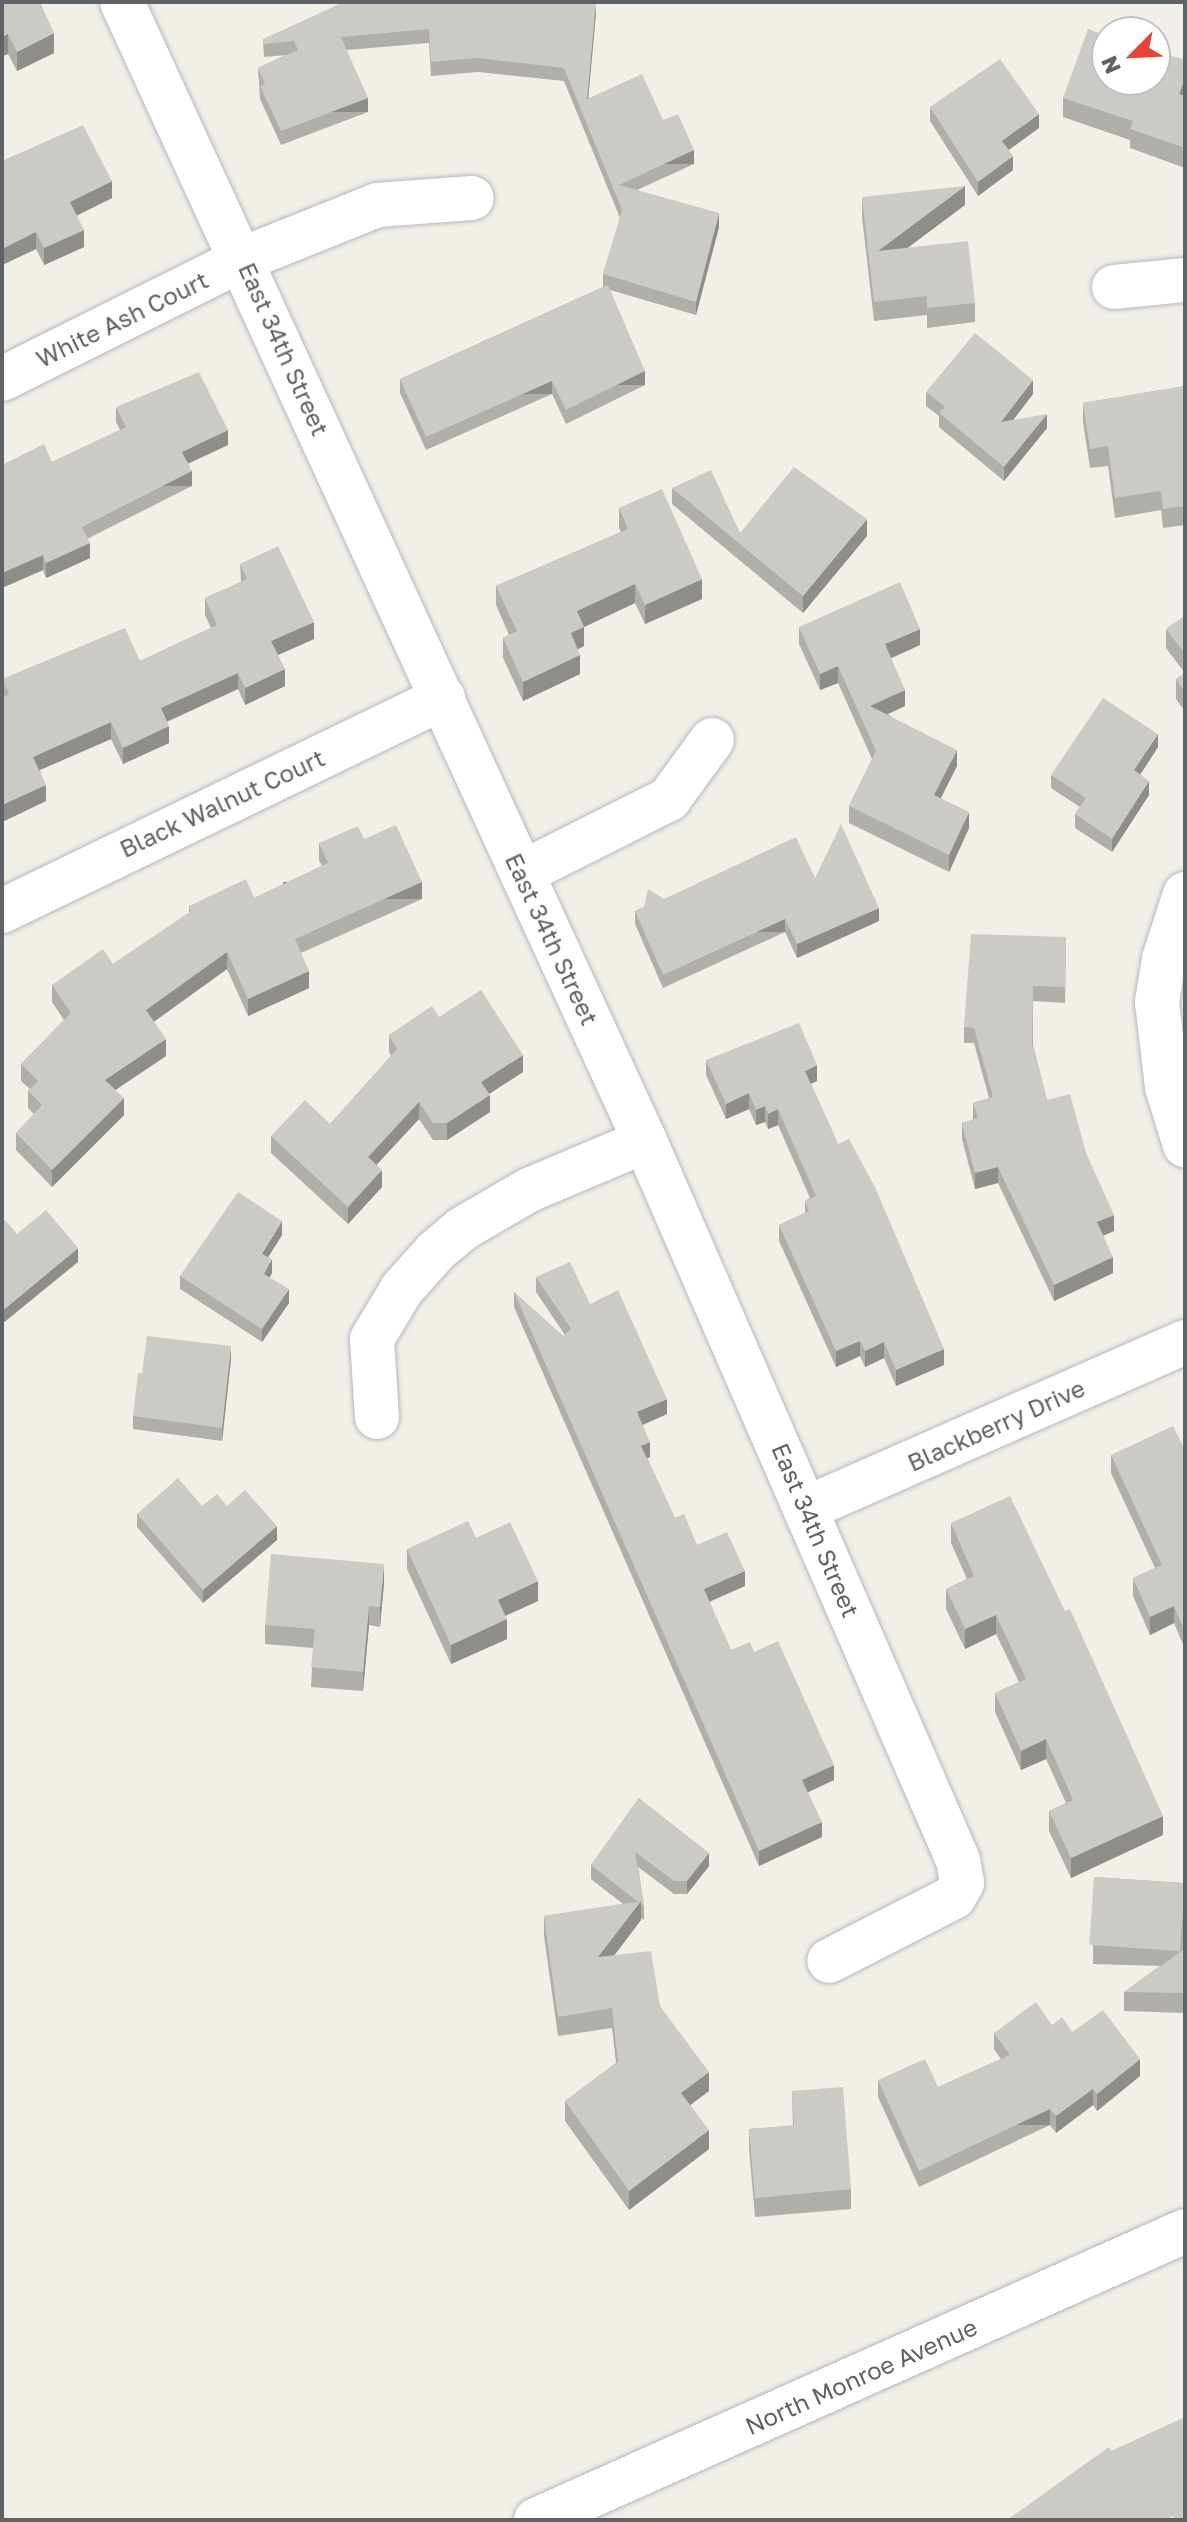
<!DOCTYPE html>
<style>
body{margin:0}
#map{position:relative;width:1187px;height:2522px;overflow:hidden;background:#f1efe8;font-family:"Golos Text",sans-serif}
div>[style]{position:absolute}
.roads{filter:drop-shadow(0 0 2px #b5b8bc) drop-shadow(0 0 2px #b5b8bc)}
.minor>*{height:44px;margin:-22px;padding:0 22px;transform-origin:22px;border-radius:22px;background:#fff}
.wall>*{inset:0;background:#afaea9}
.shaded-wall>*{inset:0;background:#8f8d8a;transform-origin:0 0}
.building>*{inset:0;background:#cccac5;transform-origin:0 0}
span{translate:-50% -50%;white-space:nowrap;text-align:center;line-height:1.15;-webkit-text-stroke:7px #fff;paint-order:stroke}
.street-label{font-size:24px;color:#5f6368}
.frame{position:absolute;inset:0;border:4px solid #5f6368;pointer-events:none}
.north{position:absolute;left:1091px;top:16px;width:80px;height:80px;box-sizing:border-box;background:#fff;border:2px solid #bfc1c3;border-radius:50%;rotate:246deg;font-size:22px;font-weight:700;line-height:32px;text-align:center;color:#5f6368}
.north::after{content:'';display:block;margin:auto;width:28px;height:36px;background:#ea4335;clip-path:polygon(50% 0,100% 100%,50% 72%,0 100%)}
</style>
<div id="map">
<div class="roads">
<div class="minor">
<i style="left:122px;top:2px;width:1253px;rotate:65.34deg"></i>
<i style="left:645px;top:1141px;width:784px;rotate:66.48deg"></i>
<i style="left:958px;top:1860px;width:23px;rotate:80deg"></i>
<i style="left:962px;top:1883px;width:16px;rotate:120deg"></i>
<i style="left:954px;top:1897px;width:140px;rotate:152.9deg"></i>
<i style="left:1114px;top:287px;width:71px;rotate:-5.6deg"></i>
<i style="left:2px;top:379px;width:269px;rotate:-26.5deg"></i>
<i style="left:243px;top:259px;width:144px;rotate:-21.9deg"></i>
<i style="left:377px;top:205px;width:95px;rotate:-4.2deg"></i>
<i style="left:522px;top:873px;width:165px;rotate:-26.7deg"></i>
<i style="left:669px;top:799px;width:73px;rotate:-53.9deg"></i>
<i style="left:1185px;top:894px;width:68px;rotate:107.9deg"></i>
<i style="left:1164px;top:959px;width:44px;rotate:99.2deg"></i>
<i style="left:1157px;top:1002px;width:86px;rotate:83.3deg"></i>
<i style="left:1167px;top:1087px;width:61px;rotate:72.8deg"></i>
<i style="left:2px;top:911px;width:490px;rotate:-25.8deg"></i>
<i style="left:377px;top:1417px;width:78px;rotate:-93.7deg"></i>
<i style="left:372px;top:1339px;width:58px;rotate:-59deg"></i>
<i style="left:402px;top:1289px;width:51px;rotate:-48.2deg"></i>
<i style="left:436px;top:1251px;width:34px;rotate:-40deg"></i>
<i style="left:462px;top:1229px;width:78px;rotate:-30.2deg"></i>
<i style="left:529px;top:1190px;width:126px;rotate:-22.9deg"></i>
<i style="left:807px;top:1508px;width:413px;rotate:-23.7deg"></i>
<i style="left:536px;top:2520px;width:710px;rotate:-24deg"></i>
</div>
</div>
<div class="wall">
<i style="clip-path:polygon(2px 2px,54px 53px,17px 71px,8px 54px,2px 56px)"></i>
<i style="clip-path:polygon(596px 13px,588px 98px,663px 120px,694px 164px,637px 190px,719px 227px,696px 315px,610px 290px,645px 385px,566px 424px,552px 394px,426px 450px,400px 393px,400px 379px,603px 287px,603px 274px,620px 218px,564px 81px,478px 72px,431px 76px,429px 43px,347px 50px,368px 112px,281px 145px,260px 99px,258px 68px,286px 55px,264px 57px,263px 39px)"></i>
<i style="clip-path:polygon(1185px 60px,1185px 168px,1130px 148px,1130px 140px,1063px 117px,1063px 98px)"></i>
<i style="clip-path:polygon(930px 107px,1039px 128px,1008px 150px,1013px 170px,978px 196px,930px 121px)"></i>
<i style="clip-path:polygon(2px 161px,112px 198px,77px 215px,84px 247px,44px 265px,36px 249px,2px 265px)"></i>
<i style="clip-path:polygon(862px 197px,965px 205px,908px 247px,975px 303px,975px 322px,927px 328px,927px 315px,874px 321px,862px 217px)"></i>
<i style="clip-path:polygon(1185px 386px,1185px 525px,1163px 528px,1161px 510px,1115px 518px,1108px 466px,1090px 468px,1083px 422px,1083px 403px)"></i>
<i style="clip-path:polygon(926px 392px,1033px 394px,1013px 420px,1047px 428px,1004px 481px,939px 427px,939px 416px,926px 406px)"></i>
<i style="clip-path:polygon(116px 407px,228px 445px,188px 464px,192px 486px,87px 539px,90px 558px,46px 578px,43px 570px,2px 588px,2px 465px,52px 462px,120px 430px,116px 422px)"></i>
<i style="clip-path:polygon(672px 488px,740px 533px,867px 536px,803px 613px,672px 504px)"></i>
<i style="clip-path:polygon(619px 508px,702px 599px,645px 624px,635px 603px,584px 627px,584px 646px,578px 649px,580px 674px,523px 701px,503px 658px,503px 638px,509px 635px,496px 605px,496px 586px,621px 532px,619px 528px)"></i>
<i style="clip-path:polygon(240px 564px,314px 639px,278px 655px,285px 686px,245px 705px,238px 689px,167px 722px,169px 743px,123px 764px,111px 739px,40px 770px,46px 801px,2px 822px,2px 679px,140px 661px,211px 628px,205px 615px,205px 598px,241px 582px)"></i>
<i style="clip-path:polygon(1185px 616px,1185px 711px,1176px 699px,1176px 679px,1185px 673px,1166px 648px,1166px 629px)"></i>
<i style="clip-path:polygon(799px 627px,920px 645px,891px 658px,905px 706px,888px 714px,957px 766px,941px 798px,969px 828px,949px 872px,849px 823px,849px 806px,872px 759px,838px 683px,820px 690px,799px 644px)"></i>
<i style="clip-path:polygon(1158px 747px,1140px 775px,1149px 795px,1112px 852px,1075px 828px,1075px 814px,1080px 807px,1051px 788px,1051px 775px)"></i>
<i style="clip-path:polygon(364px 839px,422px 899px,301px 953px,309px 988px,248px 1016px,227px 969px,154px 1022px,166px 1056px,115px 1090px,124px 1115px,52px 1187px,16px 1150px,16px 1133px,34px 1114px,28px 1108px,28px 1091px,30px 1089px,21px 1081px,21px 1064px,64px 1020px,52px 1002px,52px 985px,113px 964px,189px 913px,189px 906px,254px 898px,322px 866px,319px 860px,319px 843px)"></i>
<i style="clip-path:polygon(815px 878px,879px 921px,797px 958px,785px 932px,663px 988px,635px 924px,635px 911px,664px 899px)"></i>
<i style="clip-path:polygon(1066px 937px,1065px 1003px,1033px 1001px,1033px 1045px,1047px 1100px,1086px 1153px,1114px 1231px,1103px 1236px,1113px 1273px,1054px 1301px,998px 1183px,975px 1189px,962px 1139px,962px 1123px,973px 1120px,973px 1103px,989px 1098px,974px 1043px,964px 1043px,964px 1027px)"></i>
<i style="clip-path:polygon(439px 1017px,523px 1072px,489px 1094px,490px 1112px,447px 1140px,433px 1140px,419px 1119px,377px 1164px,382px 1187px,348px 1224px,271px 1153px,271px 1136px,330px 1124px,391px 1056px,389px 1052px,389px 1035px)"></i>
<i style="clip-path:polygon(706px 1060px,817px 1081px,811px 1084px,838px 1144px,944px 1365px,896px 1386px,884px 1358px,865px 1367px,860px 1356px,836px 1367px,779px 1241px,779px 1225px,805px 1213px,805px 1201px,810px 1198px,778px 1125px,768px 1129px,765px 1122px,756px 1125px,749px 1109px,726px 1119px,706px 1075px)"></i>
<i style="clip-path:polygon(282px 1235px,268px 1257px,272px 1273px,269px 1277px,289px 1303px,262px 1342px,180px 1289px,180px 1276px)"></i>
<i style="clip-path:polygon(536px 1277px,590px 1304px,667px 1414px,643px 1425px,650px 1457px,647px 1458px,675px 1518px,697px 1545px,745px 1586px,709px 1602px,731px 1650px,754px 1652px,834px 1780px,808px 1792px,822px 1837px,759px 1866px,514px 1307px,514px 1292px,563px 1336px,565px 1335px,536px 1292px)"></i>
<i style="clip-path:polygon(231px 1359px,222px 1441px,133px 1429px,133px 1416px,142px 1373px)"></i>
<i style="clip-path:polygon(1185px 1450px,1185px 1649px,1174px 1623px,1150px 1635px,1133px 1596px,1133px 1578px,1155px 1568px,1111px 1473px,1111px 1455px)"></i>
<i style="clip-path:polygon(202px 1506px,277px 1540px,203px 1603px,137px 1527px,137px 1514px)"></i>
<i style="clip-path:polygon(951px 1523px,1163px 1835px,1071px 1878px,1049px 1831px,1049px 1811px,1066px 1803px,1046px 1759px,1021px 1770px,995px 1712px,995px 1693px,1019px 1682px,996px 1634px,965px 1649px,946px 1609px,946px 1589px,967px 1579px,951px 1543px)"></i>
<i style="clip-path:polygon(476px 1538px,538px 1601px,505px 1616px,507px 1639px,451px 1664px,407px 1569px,407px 1549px)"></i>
<i style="clip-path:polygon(384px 1583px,380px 1627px,369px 1625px,363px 1691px,311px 1687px,313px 1648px,265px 1644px,265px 1625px)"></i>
<i style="clip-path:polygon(639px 1798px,709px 1866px,687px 1894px,674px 1894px,638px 1867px,644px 1906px,644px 1920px,641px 1918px,641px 1920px,614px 1955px,660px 2006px,709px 2091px,690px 2105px,709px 2149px,629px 2210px,565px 2121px,565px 2101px,616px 2063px,612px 2028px,558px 2036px,544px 1936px,544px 1916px,623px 1904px,591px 1879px,591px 1865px)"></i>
<i style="clip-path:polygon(1094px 1877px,1185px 1883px,1185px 2013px,1124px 2011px,1124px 1992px,1160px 1966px,1093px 1964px)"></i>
<i style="clip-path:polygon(1052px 2025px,1072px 2032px,1140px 2076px,1097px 2111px,1093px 2105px,1056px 2133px,1050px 2125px,919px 2187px,878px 2097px,878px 2080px,938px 2087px,1001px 2059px,994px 2049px,994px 2033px)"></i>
<i style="clip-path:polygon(792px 2091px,851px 2189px,851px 2209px,755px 2217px,749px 2149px,749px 2129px,793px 2126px)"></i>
</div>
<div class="shaded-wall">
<i style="clip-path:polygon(596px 2px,596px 13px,587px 112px,587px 99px)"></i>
<i style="clip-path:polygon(54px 33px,54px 53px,17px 71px,17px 52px)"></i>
<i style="clip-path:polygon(8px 34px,8px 54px,2px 56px,2px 37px)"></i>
<i style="clip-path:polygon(1185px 78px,1185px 98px,1179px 94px)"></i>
<i style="left:368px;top:98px;width:14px;height:93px;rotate:90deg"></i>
<i style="clip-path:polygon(1039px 114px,1039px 128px,1002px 155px,1002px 141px)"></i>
<i style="left:694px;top:150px;width:14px;height:83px;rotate:90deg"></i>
<i style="clip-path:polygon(1013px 156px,1013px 170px,978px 196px,978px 182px)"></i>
<i style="clip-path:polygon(112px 181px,112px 198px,70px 219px,70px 202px)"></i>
<i style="clip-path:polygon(965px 186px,965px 205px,878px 270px,878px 251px)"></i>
<i style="clip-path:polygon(719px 213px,719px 227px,696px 315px,696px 302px)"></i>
<i style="clip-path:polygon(84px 230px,84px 247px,44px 265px,44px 248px)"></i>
<i style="clip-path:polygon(36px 232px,36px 249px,2px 265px,2px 249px)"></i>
<i style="left:645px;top:371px;width:14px;height:88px;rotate:90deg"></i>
<i style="clip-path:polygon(1033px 380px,1033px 394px,1001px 436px,1001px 422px)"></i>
<i style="left:552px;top:381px;width:13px;height:138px;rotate:90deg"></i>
<i style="clip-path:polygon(1047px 414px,1047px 428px,1004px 481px,1004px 467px)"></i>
<i style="clip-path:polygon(228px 430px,228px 445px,182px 466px,182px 452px)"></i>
<i style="left:192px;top:471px;width:15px;height:123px;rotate:90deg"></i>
<i style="clip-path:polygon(867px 519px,867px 536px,803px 613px,803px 596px)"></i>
<i style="clip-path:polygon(90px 543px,90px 558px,46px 578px,46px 563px)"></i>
<i style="clip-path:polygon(43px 555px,43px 570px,2px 588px,2px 573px)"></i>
<i style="clip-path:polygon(702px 579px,702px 599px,645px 624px,645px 605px)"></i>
<i style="clip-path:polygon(635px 584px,635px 603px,584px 627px,584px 646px,571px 653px,571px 633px,577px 611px)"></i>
<i style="clip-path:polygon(314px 622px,314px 639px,271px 658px,271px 641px)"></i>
<i style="clip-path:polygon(920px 629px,920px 645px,885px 661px,885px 644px)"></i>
<i style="clip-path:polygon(580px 655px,580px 674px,523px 701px,523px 682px)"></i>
<i style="clip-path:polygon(838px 666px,838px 683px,820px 690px,820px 674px)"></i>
<i style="clip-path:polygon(285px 669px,285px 686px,245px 705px,245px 688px)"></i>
<i style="clip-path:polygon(238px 673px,238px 689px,161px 724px,161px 708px)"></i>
<i style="clip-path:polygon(905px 690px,905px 706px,870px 722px,870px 706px)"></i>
<i style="clip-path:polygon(111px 722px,111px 739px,33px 773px,33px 757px)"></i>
<i style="clip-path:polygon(169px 726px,169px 743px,123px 764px,123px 748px)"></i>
<i style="clip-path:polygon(1158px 734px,1158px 747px,1134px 784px,1134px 770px)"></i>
<i style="clip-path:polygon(957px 750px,957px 766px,934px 811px,934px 795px)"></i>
<i style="clip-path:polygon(1149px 781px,1149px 795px,1112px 852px,1112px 839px)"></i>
<i style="clip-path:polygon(46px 785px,46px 801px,2px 822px,2px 805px)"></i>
<i style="clip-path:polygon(969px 812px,969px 828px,949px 872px,949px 855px)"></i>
<i style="left:422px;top:882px;width:17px;height:139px;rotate:90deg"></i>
<i style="clip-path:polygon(879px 908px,879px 921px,797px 958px,797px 944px)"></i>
<i style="left:785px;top:919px;width:13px;height:134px;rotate:90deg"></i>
<i style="clip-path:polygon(227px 952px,227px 969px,146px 1027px,146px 1010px)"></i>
<i style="clip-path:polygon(309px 971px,309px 988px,248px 1016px,248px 999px)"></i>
<i style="clip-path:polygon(166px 1039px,166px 1056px,105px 1097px,105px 1080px)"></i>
<i style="clip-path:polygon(523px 1055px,523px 1072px,481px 1099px,481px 1082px)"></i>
<i style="clip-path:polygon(817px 1065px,817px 1081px,805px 1086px,805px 1071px)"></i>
<i style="clip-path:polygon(749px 1093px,749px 1109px,726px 1119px,726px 1104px)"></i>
<i style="clip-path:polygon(490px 1095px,490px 1112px,447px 1140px,447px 1123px)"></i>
<i style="clip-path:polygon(124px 1098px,124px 1115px,52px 1187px,52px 1170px)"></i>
<i style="clip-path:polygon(419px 1102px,419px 1119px,368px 1174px,368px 1157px)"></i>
<i style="clip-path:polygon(765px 1106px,765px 1122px,756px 1125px,756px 1110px)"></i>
<i style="clip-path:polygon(778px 1109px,778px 1125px,768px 1129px,768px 1114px)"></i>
<i style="clip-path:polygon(998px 1167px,998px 1183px,975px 1189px,975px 1173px)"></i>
<i style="clip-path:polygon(382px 1170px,382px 1187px,348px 1224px,348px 1207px)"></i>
<i style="clip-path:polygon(1114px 1215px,1114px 1231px,1097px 1238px,1097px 1222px)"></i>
<i style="clip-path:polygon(282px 1221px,282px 1235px,262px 1267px,262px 1254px)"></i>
<i style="clip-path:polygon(78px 1248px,78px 1262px,2px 1324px,2px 1311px)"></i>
<i style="clip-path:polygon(1113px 1257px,1113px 1273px,1054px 1301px,1054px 1285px)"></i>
<i style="clip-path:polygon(272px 1259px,272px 1273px,264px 1288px,264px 1274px)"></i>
<i style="clip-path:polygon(289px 1289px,289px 1303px,262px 1342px,262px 1329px)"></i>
<i style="clip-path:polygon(860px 1341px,860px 1356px,836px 1367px,836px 1351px)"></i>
<i style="clip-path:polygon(884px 1342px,884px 1358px,865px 1367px,865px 1351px)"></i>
<i style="clip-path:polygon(231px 1346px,231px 1359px,222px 1441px,222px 1428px)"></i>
<i style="clip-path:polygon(944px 1349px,944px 1365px,896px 1386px,896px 1370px)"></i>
<i style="clip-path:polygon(667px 1399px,667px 1414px,637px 1427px,637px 1412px)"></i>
<i style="clip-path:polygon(650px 1442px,650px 1457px,641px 1461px,641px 1446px)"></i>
<i style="clip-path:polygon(277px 1526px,277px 1540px,203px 1603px,203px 1590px)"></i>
<i style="clip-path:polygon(384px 1564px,384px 1583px,380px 1627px,380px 1607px)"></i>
<i style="clip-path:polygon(745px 1571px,745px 1586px,704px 1604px,704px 1589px)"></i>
<i style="clip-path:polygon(538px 1581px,538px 1601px,498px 1619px,498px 1600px)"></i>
<i style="clip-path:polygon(369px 1606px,369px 1625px,363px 1691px,363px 1672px)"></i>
<i style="clip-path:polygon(1174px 1606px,1174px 1623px,1150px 1635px,1150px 1617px)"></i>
<i style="clip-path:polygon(996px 1615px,996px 1634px,965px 1649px,965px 1629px)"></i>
<i style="clip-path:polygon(507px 1619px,507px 1639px,451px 1664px,451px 1645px)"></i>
<i style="clip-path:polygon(1046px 1739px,1046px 1759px,1021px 1770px,1021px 1751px)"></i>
<i style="clip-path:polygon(834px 1765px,834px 1780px,802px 1795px,802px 1780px)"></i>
<i style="clip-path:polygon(1163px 1816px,1163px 1835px,1071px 1878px,1071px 1858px)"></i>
<i style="clip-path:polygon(822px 1822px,822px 1837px,759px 1866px,759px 1851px)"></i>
<i style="clip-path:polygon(709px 1853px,709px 1866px,687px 1894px,687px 1881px)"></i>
<i style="clip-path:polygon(641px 1901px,641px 1920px,598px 1977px,598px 1957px)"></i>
<i style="clip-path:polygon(1140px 2059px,1140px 2076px,1097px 2111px,1097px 2094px)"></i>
<i style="clip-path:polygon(709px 2072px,709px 2091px,681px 2112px,681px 2093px)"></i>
<i style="clip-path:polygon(1093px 2089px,1093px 2105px,1056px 2133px,1056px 2116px)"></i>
<i style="left:1050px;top:2109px;width:16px;height:145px;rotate:90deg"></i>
<i style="clip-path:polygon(709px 2130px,709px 2149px,629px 2210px,629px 2191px)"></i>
</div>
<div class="building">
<i style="clip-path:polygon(2px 2px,40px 2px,54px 33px,17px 52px,8px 34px,2px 37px)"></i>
<i style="clip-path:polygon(344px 2px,596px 2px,587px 99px,642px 74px,663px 120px,678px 114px,694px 150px,619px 185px,719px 213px,696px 302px,603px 274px,622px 210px,564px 68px,478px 58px,431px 62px,429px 29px,341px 37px,368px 98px,281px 131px,260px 86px,265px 84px,258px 68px,298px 50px,294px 41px,264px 44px,263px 39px)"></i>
<i style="clip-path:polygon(1088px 29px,1107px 36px,1107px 80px,1155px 80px,1155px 51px,1185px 60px,1185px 78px,1179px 94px,1185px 96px,1185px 148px,1130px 129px,1133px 121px,1063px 98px)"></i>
<i style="clip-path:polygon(1000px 59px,1039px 114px,1002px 141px,1013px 156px,978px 182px,930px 107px)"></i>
<i style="clip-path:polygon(83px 125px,112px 181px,70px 202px,84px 230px,44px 248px,36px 232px,2px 249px,2px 161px)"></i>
<i style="clip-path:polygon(965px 186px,878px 251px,968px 241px,975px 303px,927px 308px,927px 296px,874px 302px,862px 197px)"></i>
<i style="clip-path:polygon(608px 285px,645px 371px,566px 410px,552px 381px,426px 437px,400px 379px)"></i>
<i style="clip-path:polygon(975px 333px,1033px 380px,1001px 422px,1047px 414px,1004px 467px,939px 413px,945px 407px,926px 392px)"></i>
<i style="clip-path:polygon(199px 372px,228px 430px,182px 452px,192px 471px,82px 527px,90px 543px,46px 563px,43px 555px,2px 573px,2px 465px,44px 444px,52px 462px,126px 427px,116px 407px)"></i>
<i style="clip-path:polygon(1185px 386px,1185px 506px,1163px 509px,1161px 491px,1115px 498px,1108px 446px,1090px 449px,1083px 403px)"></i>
<i style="clip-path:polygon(794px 467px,867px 519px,803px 596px,672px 488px,711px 470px,740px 533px)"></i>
<i style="clip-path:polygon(662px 489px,702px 579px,645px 605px,635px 584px,577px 611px,584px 627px,571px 633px,580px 655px,523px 682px,503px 638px,517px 631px,496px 586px,628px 529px,619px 508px)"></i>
<i style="clip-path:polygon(278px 546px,314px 622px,271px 641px,285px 669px,245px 688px,238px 673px,161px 708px,169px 726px,123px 748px,111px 722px,33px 757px,46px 785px,2px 805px,2px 698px,9px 694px,2px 679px,125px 628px,140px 661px,217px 625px,205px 598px,247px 579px,240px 564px)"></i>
<i style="clip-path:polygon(900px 582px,920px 629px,885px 644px,905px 690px,870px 706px,957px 750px,934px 795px,969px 812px,949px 855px,849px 806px,876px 751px,838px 666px,820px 674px,799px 627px)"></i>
<i style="clip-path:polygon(1185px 616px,1185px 654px,1166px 629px)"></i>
<i style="clip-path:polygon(1185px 673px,1185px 692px,1176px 679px)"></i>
<i style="clip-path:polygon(1103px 698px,1158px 734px,1134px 770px,1149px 781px,1112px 839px,1075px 814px,1086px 798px,1051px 775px)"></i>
<i style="clip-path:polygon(841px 824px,879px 908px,797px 944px,785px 919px,663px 975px,635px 911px,644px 907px,648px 889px,664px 899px,796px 837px,815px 878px)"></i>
<i style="clip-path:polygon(396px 825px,422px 882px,295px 939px,309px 971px,248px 999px,227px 952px,146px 1010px,166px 1039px,105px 1080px,124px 1098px,52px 1170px,16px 1133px,42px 1105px,28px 1091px,38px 1081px,21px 1064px,71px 1013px,52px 985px,103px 949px,113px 964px,191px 911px,189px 906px,246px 879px,254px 898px,328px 863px,319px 843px,358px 826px,364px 839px)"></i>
<i style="clip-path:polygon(971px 934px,1066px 937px,1065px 987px,1033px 986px,1032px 1044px,1047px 1100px,1070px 1094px,1086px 1153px,1114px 1215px,1097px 1222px,1113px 1257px,1054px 1285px,998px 1167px,975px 1173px,962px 1123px,978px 1118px,973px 1103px,993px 1097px,974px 1028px,964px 1027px)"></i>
<i style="clip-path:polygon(481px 990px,523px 1055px,481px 1082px,490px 1095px,447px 1123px,433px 1123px,419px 1102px,368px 1157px,382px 1170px,348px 1207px,271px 1136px,305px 1100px,330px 1124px,397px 1049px,389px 1035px,432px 1006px,439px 1017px)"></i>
<i style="clip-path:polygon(799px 1023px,817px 1065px,805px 1071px,838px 1144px,849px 1139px,875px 1187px,944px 1349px,896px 1370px,884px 1342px,865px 1351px,860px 1341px,836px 1351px,779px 1225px,809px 1211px,805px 1201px,816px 1196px,778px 1109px,768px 1114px,765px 1106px,756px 1110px,749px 1093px,726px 1104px,706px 1060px)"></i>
<i style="clip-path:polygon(238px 1192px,282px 1221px,262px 1254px,272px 1259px,264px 1274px,289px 1289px,262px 1329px,180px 1276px)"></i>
<i style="clip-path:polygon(46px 1210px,78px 1248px,2px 1311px,2px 1223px,5px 1220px,17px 1234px)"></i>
<i style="clip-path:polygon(570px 1262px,590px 1304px,618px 1290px,667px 1399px,637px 1412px,650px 1442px,641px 1446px,675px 1518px,684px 1514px,697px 1545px,727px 1532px,745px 1571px,704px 1589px,731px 1650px,750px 1642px,754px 1652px,778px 1641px,834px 1765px,802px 1780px,822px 1822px,759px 1851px,514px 1292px,563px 1336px,571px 1329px,536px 1277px)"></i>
<i style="clip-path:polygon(147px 1336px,231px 1346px,222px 1428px,133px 1416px,138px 1373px,142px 1373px)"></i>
<i style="clip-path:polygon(1173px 1426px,1185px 1450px,1185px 1632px,1174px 1606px,1150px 1617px,1133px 1578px,1162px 1565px,1111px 1455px)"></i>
<i style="clip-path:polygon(178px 1478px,202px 1506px,217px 1494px,227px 1506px,245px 1490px,277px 1526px,203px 1590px,137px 1514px)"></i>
<i style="clip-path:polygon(1010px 1496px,1065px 1611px,1070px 1609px,1163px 1816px,1071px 1858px,1049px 1811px,1073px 1800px,1046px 1739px,1021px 1751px,995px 1693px,1026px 1679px,996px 1615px,965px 1629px,946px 1589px,974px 1576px,951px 1523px)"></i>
<i style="clip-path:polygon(468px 1521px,476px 1538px,510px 1522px,538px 1581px,498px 1600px,507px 1619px,451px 1645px,407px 1549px)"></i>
<i style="clip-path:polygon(271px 1554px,384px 1564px,380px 1607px,369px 1606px,363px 1672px,311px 1667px,315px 1629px,265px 1625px)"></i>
<i style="clip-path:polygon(639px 1798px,709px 1853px,687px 1881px,674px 1881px,635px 1852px,644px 1906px,641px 1904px,641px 1901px,637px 1901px,591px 1865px)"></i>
<i style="left:1094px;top:1877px;width:91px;height:68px;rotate:4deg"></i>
<i style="clip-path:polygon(641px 1901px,598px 1957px,651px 1951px,660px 2006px,709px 2072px,681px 2093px,709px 2130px,629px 2191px,565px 2101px,618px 2062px,612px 2008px,558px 2017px,544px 1916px)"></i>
<i style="clip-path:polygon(1183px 1950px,1185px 1950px,1185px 1993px,1124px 1992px)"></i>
<i style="clip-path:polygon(1036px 2002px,1052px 2025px,1062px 2017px,1072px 2032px,1103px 2010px,1140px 2059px,1097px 2094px,1093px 2089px,1056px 2116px,1050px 2109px,919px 2171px,878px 2080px,925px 2059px,938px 2087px,1010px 2055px,994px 2033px)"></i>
<i style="clip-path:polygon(843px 2087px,851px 2189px,755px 2198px,749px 2129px,794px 2125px,792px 2091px)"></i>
<i style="clip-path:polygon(1185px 2417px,1185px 2520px,1174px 2520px,1173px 2516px,1168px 2520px,1007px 2520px,1109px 2447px,1111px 2451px)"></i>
</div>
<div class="street-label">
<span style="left:122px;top:319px;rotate:-26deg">White Ash Court</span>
<span style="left:284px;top:349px;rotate:66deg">East 34th Street</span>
<span style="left:222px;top:803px;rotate:-25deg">Black Walnut Court</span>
<span style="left:552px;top:939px;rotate:65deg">East 34th Street</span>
<span style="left:996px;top:1425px;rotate:-24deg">Blackberry Drive</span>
<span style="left:816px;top:1530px;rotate:67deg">East 34th Street</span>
<span style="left:861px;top:2376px;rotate:-24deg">North Monroe Avenue</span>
</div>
<div class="frame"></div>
<div class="north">N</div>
</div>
